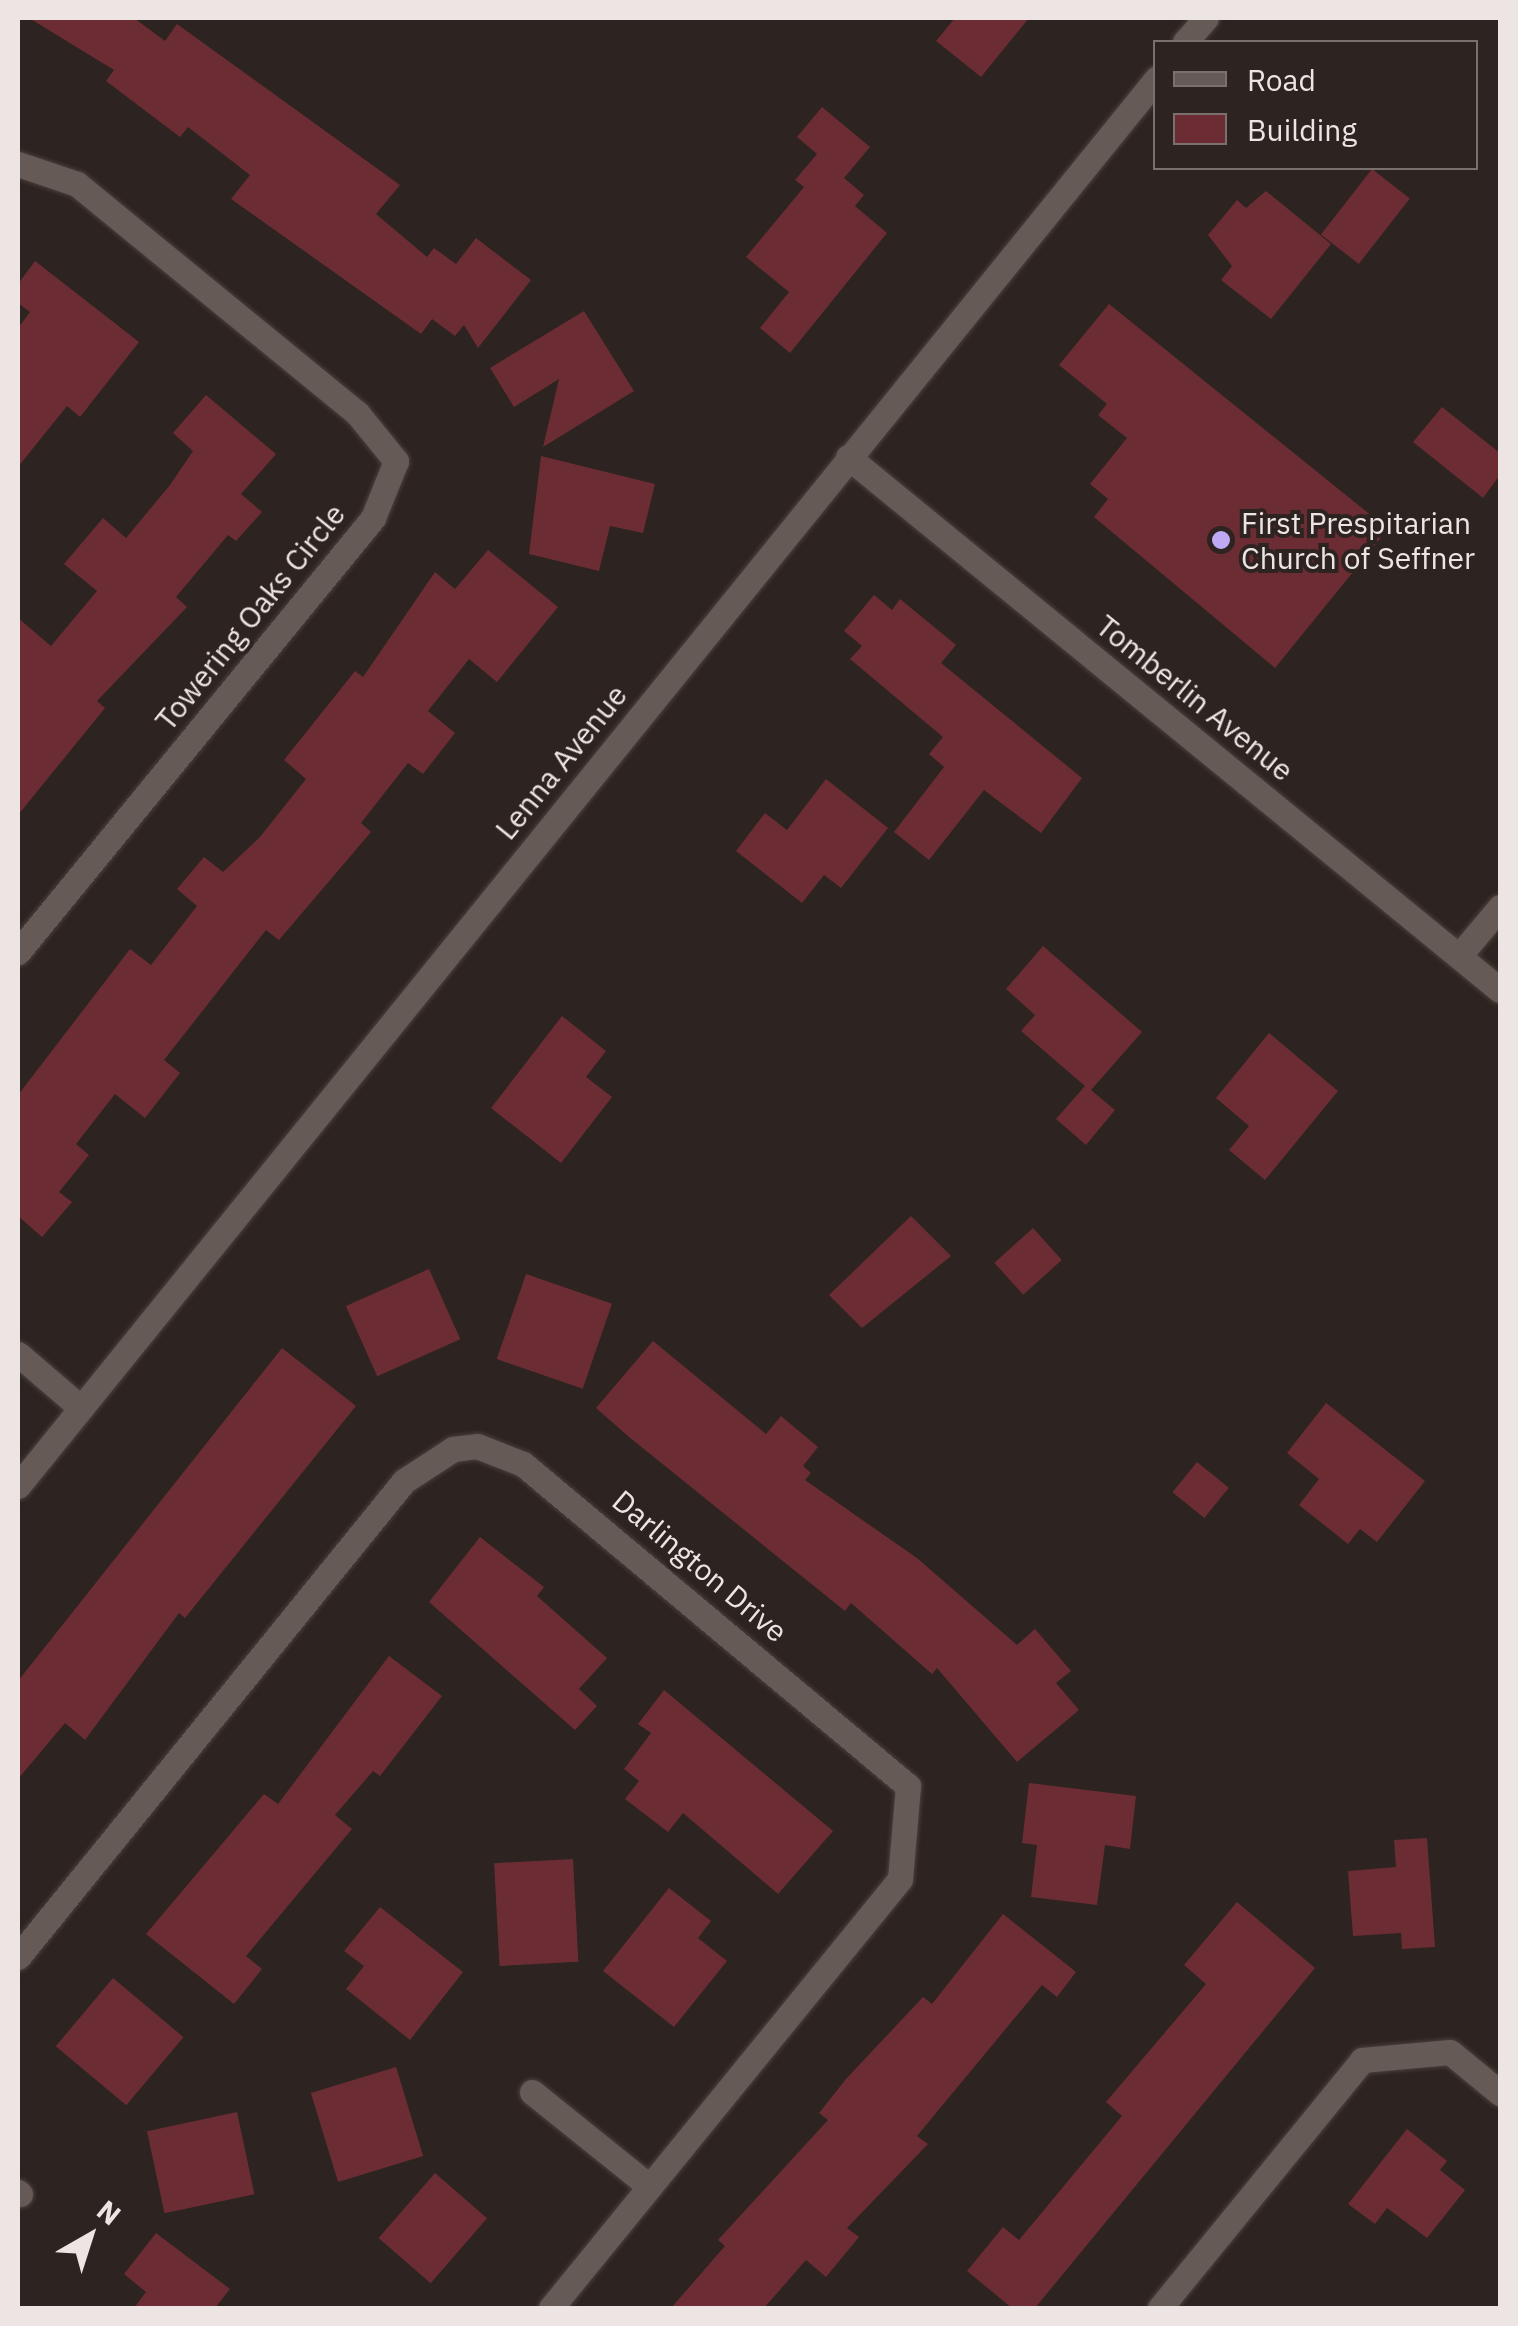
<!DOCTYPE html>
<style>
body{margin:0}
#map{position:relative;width:1518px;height:2326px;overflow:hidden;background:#2d2320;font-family:"IBM Plex Sans",sans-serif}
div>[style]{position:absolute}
.building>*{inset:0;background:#6b2d33;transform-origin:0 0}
.roads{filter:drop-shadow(0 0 2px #49403d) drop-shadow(0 0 2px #49403d)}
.minor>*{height:25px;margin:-12.5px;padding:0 12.5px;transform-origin:12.5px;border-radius:12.5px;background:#665a56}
.dots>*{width:28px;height:28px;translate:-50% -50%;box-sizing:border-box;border:5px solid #2d2320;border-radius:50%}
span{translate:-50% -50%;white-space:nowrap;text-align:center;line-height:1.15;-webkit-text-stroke:8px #2d2320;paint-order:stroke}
.poi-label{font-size:30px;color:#ede5e3}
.left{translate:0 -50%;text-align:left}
.street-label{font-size:30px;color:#ede5e3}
.frame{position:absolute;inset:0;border:20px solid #ede5e3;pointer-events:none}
.legend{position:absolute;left:1153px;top:40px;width:325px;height:130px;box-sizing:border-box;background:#2d2320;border:2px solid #7a716e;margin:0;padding:12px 18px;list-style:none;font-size:30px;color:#ede5e3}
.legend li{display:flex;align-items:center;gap:20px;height:50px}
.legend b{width:50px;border:2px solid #7a716e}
.north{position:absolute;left:40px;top:2186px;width:100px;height:100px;-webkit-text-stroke:8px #2d2320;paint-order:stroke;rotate:39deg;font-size:28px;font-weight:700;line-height:40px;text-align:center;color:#ede5e3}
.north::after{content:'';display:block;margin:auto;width:35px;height:45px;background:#ede5e3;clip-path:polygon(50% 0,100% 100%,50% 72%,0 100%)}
</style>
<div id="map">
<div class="building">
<i style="clip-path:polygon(29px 18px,134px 18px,165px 41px,177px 24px,400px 185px,376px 214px,427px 257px,434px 248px,456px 264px,476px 238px,531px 280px,478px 348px,464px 325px,455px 336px,432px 319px,421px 334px,231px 199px,250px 175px,188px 127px,180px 137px,106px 81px,114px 70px)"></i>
<i style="clip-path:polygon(955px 18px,1029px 18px,981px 77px,936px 41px)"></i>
<i style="clip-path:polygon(822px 107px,870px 147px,844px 178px,864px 195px,855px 206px,887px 233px,790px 353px,760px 328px,789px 292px,746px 257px,804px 187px,795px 180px,817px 154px,797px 137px)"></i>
<i style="left:1372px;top:169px;width:48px;height:83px;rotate:38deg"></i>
<i style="clip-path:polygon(1266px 191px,1331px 244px,1271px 319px,1221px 280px,1232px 266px,1208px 235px,1237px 200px,1246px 208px)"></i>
<i style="clip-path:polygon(35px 261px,139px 342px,80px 417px,67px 406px,18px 467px,18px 328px,30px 312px,18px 303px,18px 284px)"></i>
<i style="clip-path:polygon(1109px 304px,1388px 529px,1275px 668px,1094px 517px,1108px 499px,1090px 484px,1127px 438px,1098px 415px,1107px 404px,1059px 365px)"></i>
<i style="clip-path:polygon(584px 311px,634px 391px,543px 447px,559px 379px,514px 407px,490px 368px)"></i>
<i style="clip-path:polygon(206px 395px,276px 454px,241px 494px,262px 512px,236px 541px,228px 535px,176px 597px,187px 607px,97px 701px,105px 708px,18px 815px,18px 618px,51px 646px,97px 591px,64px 564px,103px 518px,126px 538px,170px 485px,193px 451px,173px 433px)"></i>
<i style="clip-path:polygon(1442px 407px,1500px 453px,1500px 475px,1483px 498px,1413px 442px)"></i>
<i style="clip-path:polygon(541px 456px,655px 484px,643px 533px,610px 526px,599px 571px,529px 554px)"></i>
<i style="clip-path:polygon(488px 550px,558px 607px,497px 682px,469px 659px,428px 711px,455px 733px,423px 774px,408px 763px,361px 823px,371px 832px,279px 940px,266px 930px,164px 1060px,180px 1073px,145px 1118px,115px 1094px,76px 1144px,89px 1155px,59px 1192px,72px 1202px,42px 1237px,18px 1216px,18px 1095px,130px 949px,151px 965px,197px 906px,177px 889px,204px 857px,223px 872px,260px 837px,306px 779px,284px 760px,355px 671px,363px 677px,435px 572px,455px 589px)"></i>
<i style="clip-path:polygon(874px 595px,892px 610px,900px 599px,956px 645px,941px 663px,1082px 778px,1041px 833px,984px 790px,929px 860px,894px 832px,944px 767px,929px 754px,943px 737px,850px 659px,862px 646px,844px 631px)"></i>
<i style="clip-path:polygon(826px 779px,888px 828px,841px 888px,824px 875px,802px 903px,736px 851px,765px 813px,787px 830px)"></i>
<i style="clip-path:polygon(1043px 946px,1142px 1032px,1091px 1090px,1115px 1110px,1086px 1145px,1056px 1119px,1085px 1086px,1021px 1031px,1035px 1015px,1006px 989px)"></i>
<i style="clip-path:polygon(562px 1016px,606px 1051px,586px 1077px,612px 1097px,561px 1163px,491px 1108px)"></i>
<i style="clip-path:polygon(1269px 1033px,1338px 1091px,1265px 1180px,1229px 1150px,1249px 1126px,1216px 1098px)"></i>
<i style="clip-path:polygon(911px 1216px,951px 1256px,862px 1328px,829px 1295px)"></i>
<i style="left:1033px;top:1228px;width:43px;height:52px;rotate:48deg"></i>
<i style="left:429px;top:1269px;width:77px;height:91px;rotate:66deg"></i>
<i style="left:526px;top:1274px;width:91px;height:90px;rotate:19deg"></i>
<i style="clip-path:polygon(653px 1341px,766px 1434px,781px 1416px,818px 1447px,803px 1466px,811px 1473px,805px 1480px,917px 1558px,1017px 1645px,1035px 1629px,1071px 1671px,1056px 1683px,1079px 1710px,1017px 1762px,937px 1668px,932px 1674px,851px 1603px,845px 1611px,629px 1437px,596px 1408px)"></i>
<i style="clip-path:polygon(282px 1348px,356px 1406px,185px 1618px,179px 1613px,85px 1740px,65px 1723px,18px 1779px,18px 1681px)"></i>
<i style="clip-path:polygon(1326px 1403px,1425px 1481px,1377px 1542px,1360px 1529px,1348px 1544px,1299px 1505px,1319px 1479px,1287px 1453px)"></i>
<i style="left:1197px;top:1462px;width:41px;height:39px;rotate:39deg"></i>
<i style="clip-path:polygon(480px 1537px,544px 1587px,537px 1596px,607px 1658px,579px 1689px,597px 1706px,575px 1730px,429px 1602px)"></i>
<i style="clip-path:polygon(389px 1656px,442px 1696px,380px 1776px,373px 1771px,335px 1815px,352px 1829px,246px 1956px,262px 1969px,234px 2004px,146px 1934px,264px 1794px,278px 1804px)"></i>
<i style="clip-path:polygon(664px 1690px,833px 1831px,778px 1894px,683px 1813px,668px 1832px,625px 1799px,639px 1781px,624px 1769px,651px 1733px,638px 1724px)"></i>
<i style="clip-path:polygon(1029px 1783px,1136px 1796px,1130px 1849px,1105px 1845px,1097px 1905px,1031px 1897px,1037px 1845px,1022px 1843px)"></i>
<i style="clip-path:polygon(1427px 1838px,1435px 1947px,1402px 1949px,1401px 1933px,1353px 1936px,1348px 1871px,1396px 1867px,1394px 1840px)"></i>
<i style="left:573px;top:1859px;width:103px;height:79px;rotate:87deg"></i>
<i style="clip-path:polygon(669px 1888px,711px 1921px,698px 1938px,727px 1961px,674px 2027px,603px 1971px)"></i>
<i style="clip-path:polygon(1237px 1902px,1315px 1968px,1035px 2308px,1012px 2308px,967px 2271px,1003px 2227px,1019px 2240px,1122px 2116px,1106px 2102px,1206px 1984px,1184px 1965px)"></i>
<i style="clip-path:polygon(380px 1907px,463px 1972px,410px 2040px,346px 1989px,364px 1966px,344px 1951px)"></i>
<i style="clip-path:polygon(1003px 1914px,1076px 1972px,1057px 1997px,1042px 1985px,917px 2136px,928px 2144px,847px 2228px,859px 2237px,826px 2277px,806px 2260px,764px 2308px,671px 2308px,725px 2246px,718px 2240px,828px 2120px,819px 2113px,846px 2079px,923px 1997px,932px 2004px)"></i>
<i style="left:113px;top:1978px;width:92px;height:89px;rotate:40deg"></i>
<i style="left:396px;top:2067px;width:93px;height:89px;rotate:73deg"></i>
<i style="left:237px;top:2112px;width:84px;height:92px;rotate:78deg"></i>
<i style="clip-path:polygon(1407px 2129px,1447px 2161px,1440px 2170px,1465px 2190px,1427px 2238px,1387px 2208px,1375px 2224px,1348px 2204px)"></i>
<i style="left:435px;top:2173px;width:69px;height:86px;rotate:41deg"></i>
<i style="clip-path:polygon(156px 2233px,230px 2289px,215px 2308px,134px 2308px,146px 2292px,124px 2274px)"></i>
</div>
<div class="roads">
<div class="minor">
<i style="left:1185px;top:42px;width:32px;rotate:-49deg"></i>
<i style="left:18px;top:164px;width:62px;rotate:18.7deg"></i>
<i style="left:77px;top:184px;width:362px;rotate:39.3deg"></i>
<i style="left:357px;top:413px;width:62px;rotate:50.9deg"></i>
<i style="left:396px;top:461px;width:61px;rotate:112deg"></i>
<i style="left:373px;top:518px;width:561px;rotate:129.28deg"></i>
<i style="left:848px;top:457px;width:842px;rotate:39.27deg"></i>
<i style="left:1459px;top:956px;width:64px;rotate:-50.1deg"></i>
<i style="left:18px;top:1354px;width:83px;rotate:40.6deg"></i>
<i style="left:18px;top:1486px;width:1810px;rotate:-51.03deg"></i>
<i style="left:18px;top:1957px;width:613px;rotate:-50.96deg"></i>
<i style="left:404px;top:1481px;width:59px;rotate:-33.1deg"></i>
<i style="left:453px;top:1449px;width:24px;rotate:-7deg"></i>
<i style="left:477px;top:1446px;width:49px;rotate:21.4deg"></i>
<i style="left:523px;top:1464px;width:502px;rotate:39.91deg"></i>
<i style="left:908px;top:1786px;width:93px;rotate:94.9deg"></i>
<i style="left:900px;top:1879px;width:553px;rotate:129.13deg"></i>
<i style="left:532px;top:2092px;width:151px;rotate:38.8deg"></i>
<i style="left:18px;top:2192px;width:3px;rotate:45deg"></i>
<i style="left:1160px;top:2308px;width:320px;rotate:-50.8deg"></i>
<i style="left:1362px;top:2060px;width:88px;rotate:-5.2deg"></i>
<i style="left:1450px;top:2052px;width:65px;rotate:39.4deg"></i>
</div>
</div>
<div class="dots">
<i style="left:1221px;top:540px;background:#bea9f5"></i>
</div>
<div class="poi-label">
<span class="left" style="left:1241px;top:540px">First Prespitarian<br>Church of Seffner</span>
</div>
<div class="street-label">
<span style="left:250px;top:617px;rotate:-51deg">Towering Oaks Circle</span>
<span style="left:1195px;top:698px;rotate:39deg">Tomberlin Avenue</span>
<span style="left:561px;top:762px;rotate:-51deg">Lenna Avenue</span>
<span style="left:700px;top:1566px;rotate:40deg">Darlington Drive</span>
</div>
<div class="frame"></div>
<ul class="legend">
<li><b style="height:12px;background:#665a56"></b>Road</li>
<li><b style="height:28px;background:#6b2d33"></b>Building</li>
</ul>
<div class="north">N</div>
</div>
